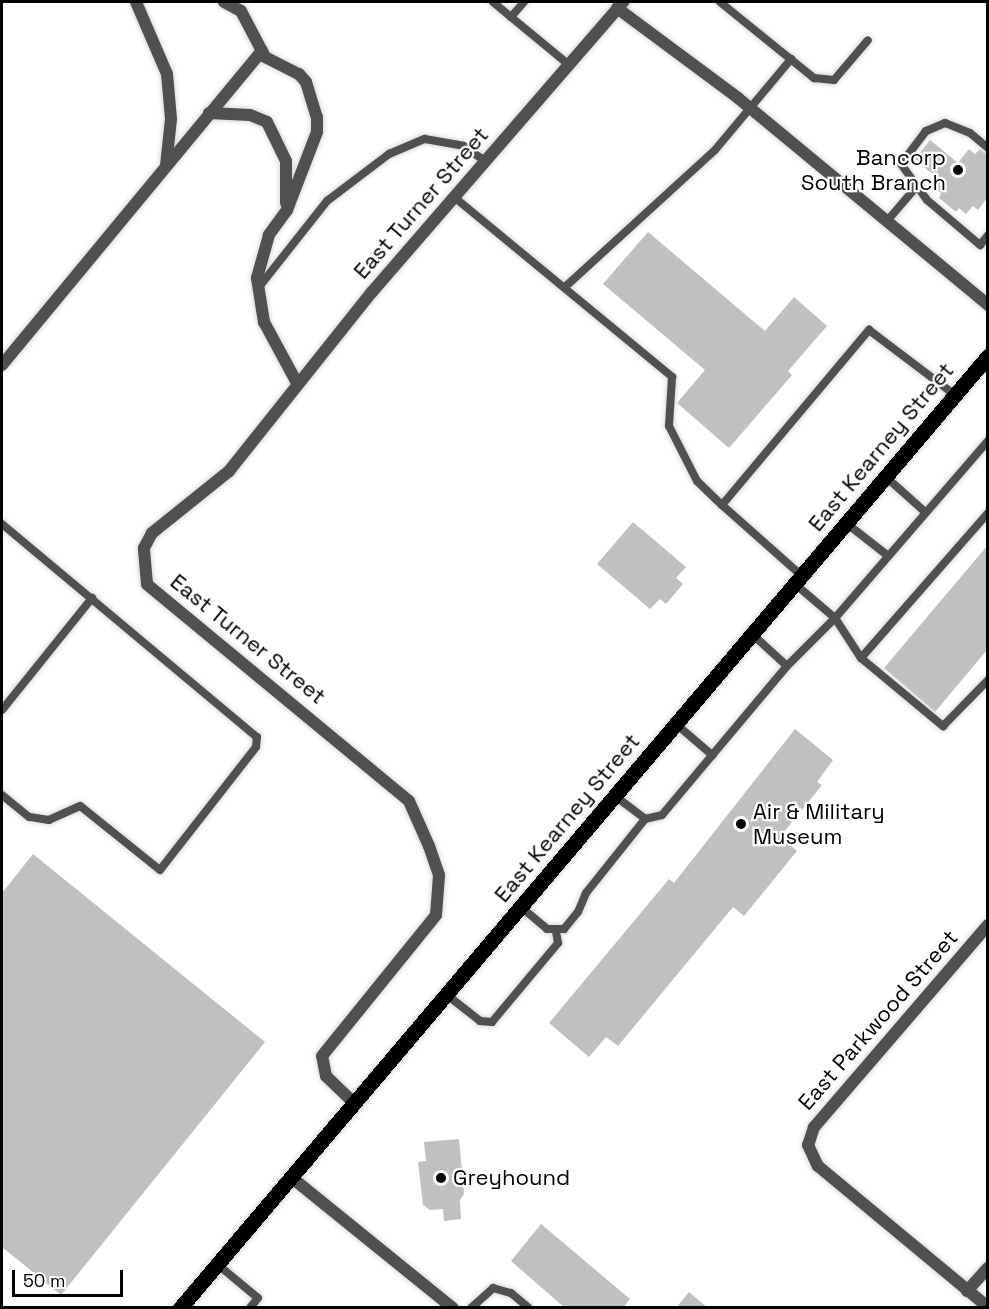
<!DOCTYPE html>
<style>
body{margin:0}
#map{position:relative;width:989px;height:1309px;overflow:hidden;background:#fff;font-family:"Space Grotesk",sans-serif}
div>[style]{position:absolute}
.building>*{inset:0;background:#c0c0c0}
.roads{filter:drop-shadow(0 0 2px #dbdbdb) drop-shadow(0 0 2px #dbdbdb)}
.service>*{height:8px;margin:-4px;padding:0 4px;transform-origin:4px;border-radius:4px;background:#505050}
.minor>*{height:12px;margin:-6px;padding:0 6px;transform-origin:6px;border-radius:6px;background:#505050}
.primary>*{height:15px;margin:-7.5px;padding:0 7.5px;transform-origin:7.5px;border-radius:7.5px;background:#000}
.dots>*{width:16px;height:16px;translate:-50% -50%;box-sizing:border-box;border:3px solid #fff;border-radius:50%}
span{translate:-50% -50%;white-space:nowrap;text-align:center;line-height:1.15;-webkit-text-stroke:4.5px #fff;paint-order:stroke}
.poi-label{font-size:22px;color:#000}
.right{translate:-100% -50%;text-align:right}
.left{translate:0 -50%;text-align:left}
.street-label{font-size:22px;color:#000}
.frame{position:absolute;inset:0;border:3px solid #000;pointer-events:none}
.scale{position:absolute;left:12px;top:1270px;width:111px;height:27px;box-sizing:border-box;border:3px solid #000;border-top:0;padding-left:8px;font-size:18px;line-height:21px;white-space:nowrap;color:#000;-webkit-text-stroke:4px #fff;paint-order:stroke}
</style>
<div id="map">
<div class="building">
<i style="clip-path:polygon(930px 140px,958px 163px,969px 149px,975px 154px,980px 149px,987px 154px,987px 198px,978px 210px,973px 206px,966px 214px,959px 208px,956px 212px,939px 198px,941px 194px,933px 182px,937px 178px,915px 159px)"></i>
<i style="clip-path:polygon(648px 232px,765px 331px,794px 297px,827px 326px,788px 371px,792px 375px,729px 448px,677px 403px,705px 370px,603px 284px)"></i>
<i style="clip-path:polygon(633px 522px,686px 567px,676px 578px,683px 584px,666px 604px,660px 599px,650px 609px,597px 564px)"></i>
<i style="clip-path:polygon(987px 546px,987px 650px,935px 712px,884px 668px)"></i>
<i style="clip-path:polygon(795px 729px,833px 760px,817px 782px,822px 785px,780px 837px,797px 851px,744px 916px,733px 907px,618px 1046px,606px 1037px,589px 1057px,549px 1023px,669px 879px,674px 883px)"></i>
<i style="clip-path:polygon(33px 854px,265px 1042px,61px 1295px,2px 1247px,2px 893px)"></i>
<i style="clip-path:polygon(459px 1139px,464px 1194px,460px 1200px,461px 1219px,444px 1221px,443px 1209px,430px 1210px,423px 1205px,418px 1162px,426px 1161px,424px 1142px)"></i>
<i style="clip-path:polygon(541px 1224px,630px 1299px,623px 1308px,565px 1308px,511px 1261px)"></i>
<i style="clip-path:polygon(689px 1292px,708px 1308px,676px 1308px)"></i>
</div>
<div class="roads">
<div class="service">
<i style="left:493px;top:2px;width:23px;rotate:40deg"></i>
<i style="left:524px;top:2px;width:20px;rotate:131deg"></i>
<i style="left:511px;top:17px;width:74px;rotate:39.5deg"></i>
<i style="left:720px;top:2px;width:121px;rotate:39deg"></i>
<i style="left:814px;top:78px;width:20px;rotate:6deg"></i>
<i style="left:834px;top:80px;width:52px;rotate:-49.6deg"></i>
<i style="left:988px;top:148px;width:23px;rotate:-140deg"></i>
<i style="left:970px;top:133px;width:27px;rotate:-158deg"></i>
<i style="left:945px;top:123px;width:21px;rotate:157deg"></i>
<i style="left:926px;top:131px;width:41px;rotate:127.1deg"></i>
<i style="left:901px;top:164px;width:44px;rotate:54.2deg"></i>
<i style="left:927px;top:200px;width:70px;rotate:40.3deg"></i>
<i style="left:980px;top:245px;width:13px;rotate:-51deg"></i>
<i style="left:454px;top:197px;width:283px;rotate:39.5deg"></i>
<i style="left:672px;top:377px;width:49px;rotate:93.5deg"></i>
<i style="left:669px;top:426px;width:62px;rotate:63deg"></i>
<i style="left:697px;top:481px;width:35px;rotate:44deg"></i>
<i style="left:887px;top:221px;width:46px;rotate:-49.4deg"></i>
<i style="left:259px;top:287px;width:110px;rotate:-51.7deg"></i>
<i style="left:327px;top:201px;width:78px;rotate:-37.2deg"></i>
<i style="left:389px;top:154px;width:39px;rotate:-23deg"></i>
<i style="left:425px;top:139px;width:39px;rotate:10deg"></i>
<i style="left:463px;top:146px;width:27px;rotate:34deg"></i>
<i style="left:565px;top:287px;width:203px;rotate:-42.4deg"></i>
<i style="left:715px;top:150px;width:119px;rotate:-50.1deg"></i>
<i style="left:886px;top:477px;width:51px;rotate:41.8deg"></i>
<i style="left:846px;top:523px;width:52px;rotate:38deg"></i>
<i style="left:2px;top:524px;width:332px;rotate:39.9deg"></i>
<i style="left:257px;top:737px;width:10px;rotate:96deg"></i>
<i style="left:256px;top:747px;width:156px;rotate:128deg"></i>
<i style="left:160px;top:870px;width:102px;rotate:-141.3deg"></i>
<i style="left:80px;top:806px;width:34px;rotate:156deg"></i>
<i style="left:49px;top:820px;width:20px;rotate:-171deg"></i>
<i style="left:29px;top:817px;width:35px;rotate:-141deg"></i>
<i style="left:802px;top:576px;width:107px;rotate:-138.4deg"></i>
<i style="left:722px;top:505px;width:229px;rotate:-50deg"></i>
<i style="left:869px;top:330px;width:108px;rotate:37.1deg"></i>
<i style="left:795px;top:584px;width:52px;rotate:40.4deg"></i>
<i style="left:835px;top:618px;width:48px;rotate:57deg"></i>
<i style="left:861px;top:658px;width:193px;rotate:-48.8deg"></i>
<i style="left:752px;top:634px;width:47px;rotate:42.4deg"></i>
<i style="left:861px;top:658px;width:107px;rotate:39.7deg"></i>
<i style="left:943px;top:726px;width:64px;rotate:-45.6deg"></i>
<i style="left:2px;top:710px;width:144px;rotate:-51.2deg"></i>
<i style="left:676px;top:724px;width:48px;rotate:40.7deg"></i>
<i style="left:615px;top:796px;width:38px;rotate:37deg"></i>
<i style="left:645px;top:819px;width:17px;rotate:-13deg"></i>
<i style="left:662px;top:815px;width:194px;rotate:-50deg"></i>
<i style="left:787px;top:666px;width:68px;rotate:-45deg"></i>
<i style="left:835px;top:618px;width:234px;rotate:-49.2deg"></i>
<i style="left:521px;top:907px;width:34px;rotate:40deg"></i>
<i style="left:547px;top:929px;width:17px"></i>
<i style="left:564px;top:929px;width:22px;rotate:-51deg"></i>
<i style="left:578px;top:912px;width:21px;rotate:-67deg"></i>
<i style="left:586px;top:893px;width:95px;rotate:-51.4deg"></i>
<i style="left:447px;top:995px;width:42px;rotate:38.2deg"></i>
<i style="left:480px;top:1021px;width:12px;rotate:5deg"></i>
<i style="left:492px;top:1022px;width:103px;rotate:-50.1deg"></i>
<i style="left:558px;top:943px;width:11px;rotate:-100deg"></i>
<i style="left:217px;top:1264px;width:53px;rotate:39.7deg"></i>
<i style="left:258px;top:1298px;width:13px;rotate:129deg"></i>
<i style="left:471px;top:1308px;width:30px;rotate:-42deg"></i>
<i style="left:493px;top:1288px;width:19px;rotate:16deg"></i>
<i style="left:511px;top:1293px;width:23px;rotate:40deg"></i>
</div>
<div class="minor">
<i style="left:136px;top:2px;width:78px;rotate:66.7deg"></i>
<i style="left:167px;top:74px;width:45px;rotate:84.9deg"></i>
<i style="left:171px;top:119px;width:47px;rotate:96.1deg"></i>
<i style="left:224px;top:2px;width:19px;rotate:28deg"></i>
<i style="left:241px;top:11px;width:52px;rotate:62.4deg"></i>
<i style="left:265px;top:57px;width:38px;rotate:27deg"></i>
<i style="left:299px;top:74px;width:11px;rotate:49deg"></i>
<i style="left:306px;top:82px;width:37px;rotate:73deg"></i>
<i style="left:317px;top:117px;width:15px;rotate:90deg"></i>
<i style="left:317px;top:132px;width:84px;rotate:111deg"></i>
<i style="left:287px;top:210px;width:31px;rotate:126deg"></i>
<i style="left:269px;top:235px;width:45px;rotate:105.6deg"></i>
<i style="left:257px;top:278px;width:45px;rotate:81deg"></i>
<i style="left:264px;top:322px;width:69px;rotate:61.6deg"></i>
<i style="left:617px;top:8px;width:151px;rotate:36.6deg"></i>
<i style="left:738px;top:98px;width:325px;rotate:39.6deg"></i>
<i style="left:209px;top:113px;width:41px;rotate:2.8deg"></i>
<i style="left:250px;top:115px;width:18px;rotate:22deg"></i>
<i style="left:267px;top:122px;width:43px;rotate:64deg"></i>
<i style="left:286px;top:161px;width:42px;rotate:90deg"></i>
<i style="left:2px;top:365px;width:408px;rotate:-50.4deg"></i>
<i style="left:988px;top:925px;width:267px;rotate:130.7deg"></i>
<i style="left:814px;top:1127px;width:19px;rotate:108deg"></i>
<i style="left:808px;top:1145px;width:23px;rotate:65deg"></i>
<i style="left:818px;top:1166px;width:221px;rotate:39.7deg"></i>
<i style="left:355px;top:1104px;width:40px;rotate:-136deg"></i>
<i style="left:326px;top:1076px;width:20px;rotate:-101deg"></i>
<i style="left:322px;top:1056px;width:181px;rotate:-51deg"></i>
<i style="left:436px;top:915px;width:40px;rotate:-85.7deg"></i>
<i style="left:439px;top:875px;width:31px;rotate:-109deg"></i>
<i style="left:429px;top:846px;width:49px;rotate:-114deg"></i>
<i style="left:409px;top:801px;width:340px;rotate:-140.4deg"></i>
<i style="left:147px;top:584px;width:36px;rotate:-95deg"></i>
<i style="left:144px;top:548px;width:17px;rotate:-62deg"></i>
<i style="left:152px;top:533px;width:99px;rotate:-38.8deg"></i>
<i style="left:229px;top:471px;width:229px;rotate:-51.4deg"></i>
<i style="left:372px;top:292px;width:384px;rotate:-49.1deg"></i>
<i style="left:291px;top:1177px;width:208px;rotate:39deg"></i>
<i style="left:967px;top:1291px;width:31px;rotate:-48deg"></i>
</div>
<div class="primary">
<i style="left:180px;top:1308px;width:1249px;rotate:-49.68deg"></i>
</div>
</div>
<div class="dots">
<i style="left:958px;top:170px;background:#000"></i>
<i style="left:741px;top:824px;background:#000"></i>
<i style="left:441px;top:1178px;background:#000"></i>
</div>
<div class="poi-label">
<span class="right" style="left:946px;top:170px">Bancorp<br>South Branch</span>
<span class="left" style="left:753px;top:824px">Air &amp; Military<br>Museum</span>
<span class="left" style="left:453px;top:1178px">Greyhound</span>
</div>
<div class="street-label">
<span style="left:421px;top:203px;rotate:-49deg">East Turner Street</span>
<span style="left:881px;top:447px;rotate:-50deg">East Kearney Street</span>
<span style="left:248px;top:639px;rotate:39deg">East Turner Street</span>
<span style="left:567px;top:818px;rotate:-50deg">East Kearney Street</span>
<span style="left:878px;top:1020px;rotate:-49deg">East Parkwood Street</span>
</div>
<div class="frame"></div>
<div class="scale">50 m</div>
</div>
